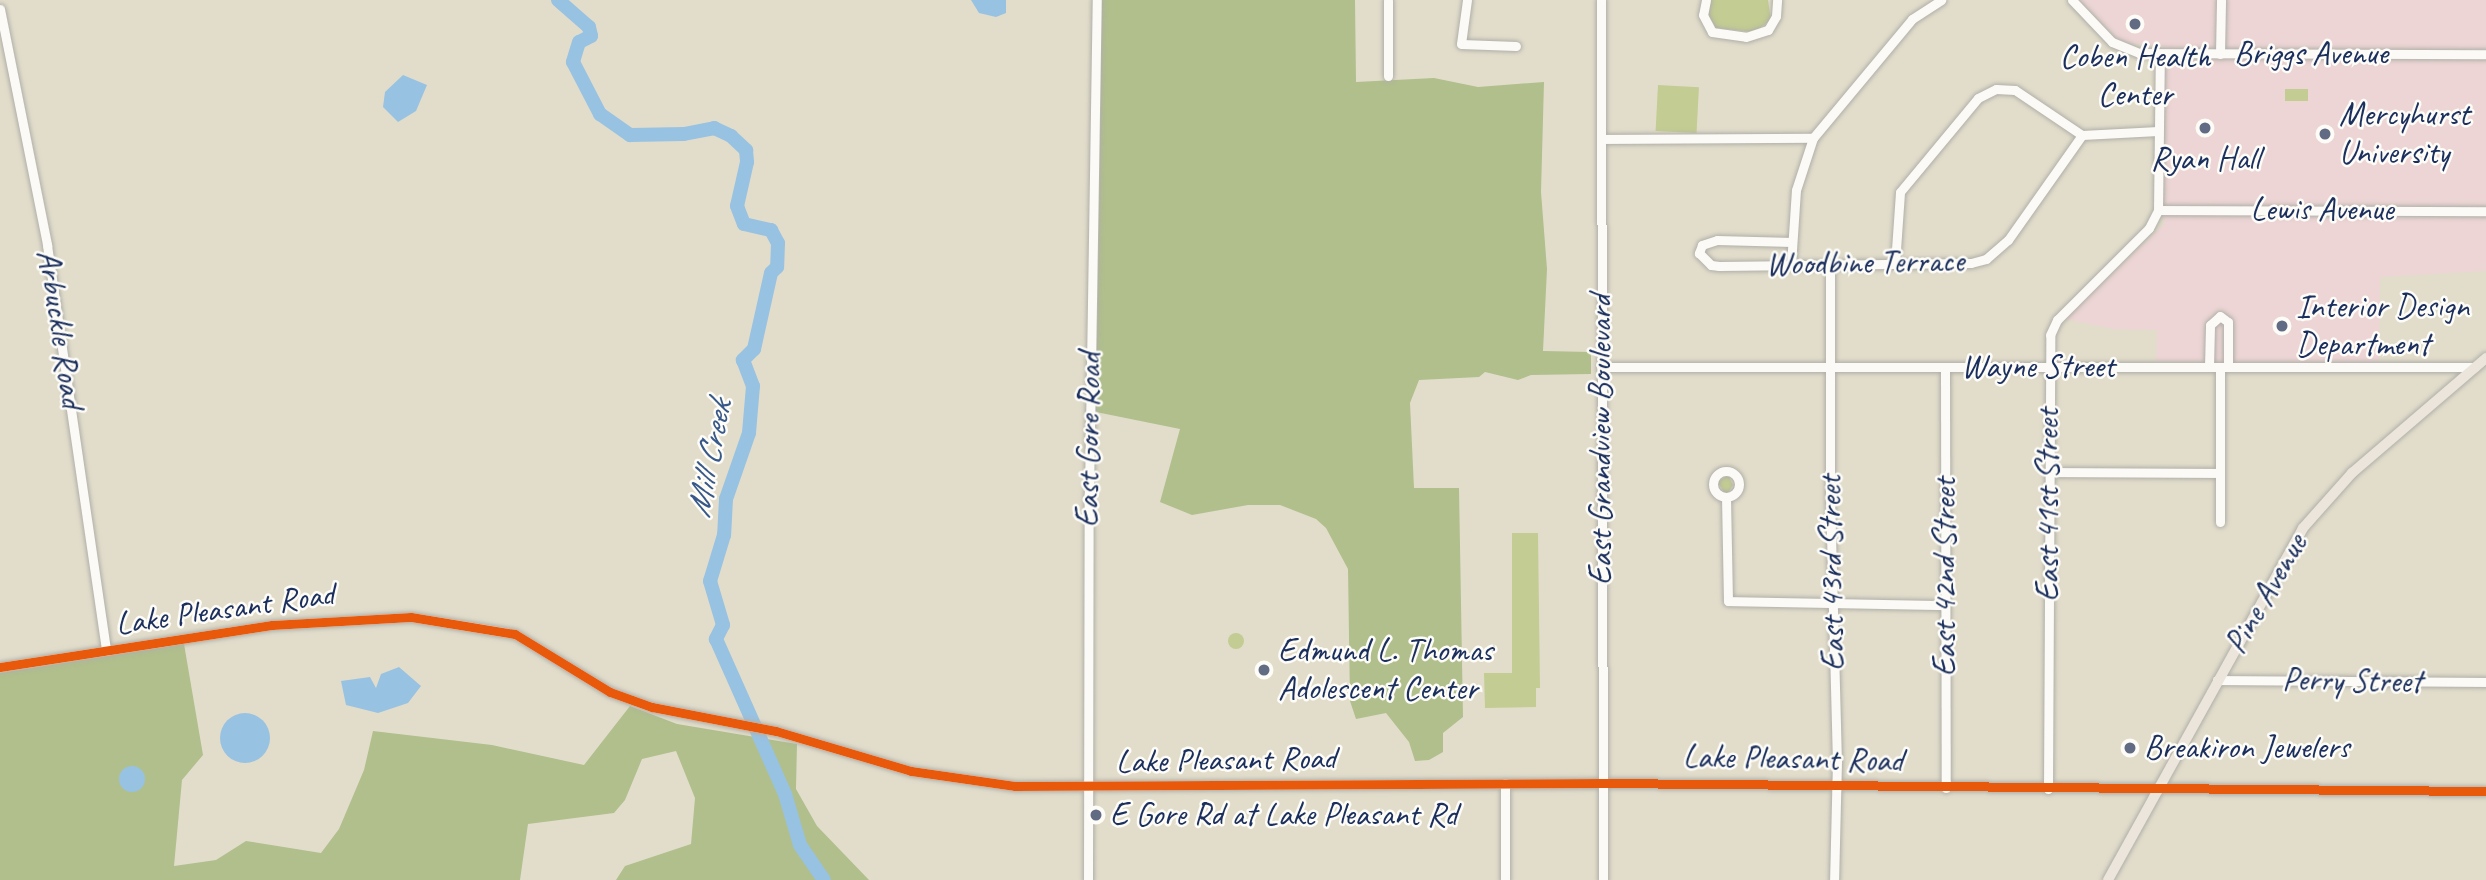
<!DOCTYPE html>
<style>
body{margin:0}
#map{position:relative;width:2486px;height:880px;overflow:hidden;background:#e2ddcb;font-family:Caveat,sans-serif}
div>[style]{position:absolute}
.built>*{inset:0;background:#ecd5d4}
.green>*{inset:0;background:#c3cc92;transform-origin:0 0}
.round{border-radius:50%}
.forest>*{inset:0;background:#b0bf8c}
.water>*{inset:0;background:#98c2e2}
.river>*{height:14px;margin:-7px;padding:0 7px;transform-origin:7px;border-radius:7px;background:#98c2e2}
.roads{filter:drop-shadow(0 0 2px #b0afa8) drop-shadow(0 0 2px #b0afa8)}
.minor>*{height:9px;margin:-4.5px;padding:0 4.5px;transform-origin:4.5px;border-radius:4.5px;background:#fbfaf7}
.minor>.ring{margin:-4.5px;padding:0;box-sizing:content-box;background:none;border:9px solid #fbfaf7;border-radius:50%}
.major>*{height:10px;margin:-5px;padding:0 5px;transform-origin:5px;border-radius:5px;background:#ece5dc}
.cycleway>*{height:9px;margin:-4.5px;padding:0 4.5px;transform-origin:4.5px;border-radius:4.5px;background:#e8590c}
.dots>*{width:19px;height:19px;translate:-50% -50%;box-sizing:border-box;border:4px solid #fdfcf7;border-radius:50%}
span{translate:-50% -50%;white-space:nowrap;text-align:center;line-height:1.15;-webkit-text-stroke:5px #fdfcf7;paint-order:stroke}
.street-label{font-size:33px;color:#1b2f5e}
.poi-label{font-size:33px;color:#1b2f5e}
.left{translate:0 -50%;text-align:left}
.water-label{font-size:35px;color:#375889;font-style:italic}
</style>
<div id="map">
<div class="built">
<i style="clip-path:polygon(2079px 0,2486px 0,2486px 271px,2380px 277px,2379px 364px,2156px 362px,2157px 330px,2113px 329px,2065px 319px,2164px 224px,2164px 47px,2120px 42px)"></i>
</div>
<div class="green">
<i style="clip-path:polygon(1711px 0,1768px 0,1771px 20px,1754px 32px,1716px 28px,1708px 15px)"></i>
<i style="left:1658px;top:85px;width:41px;height:46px;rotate:3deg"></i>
<i style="left:2285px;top:89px;width:23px;height:12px"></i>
<i style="clip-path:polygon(1728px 475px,1733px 485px,1726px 496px,1718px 482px)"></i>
<i style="clip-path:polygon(1512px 533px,1538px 533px,1540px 688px,1536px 688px,1536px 707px,1485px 708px,1484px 673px,1512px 673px)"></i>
<i class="round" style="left:1228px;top:633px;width:16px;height:16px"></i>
</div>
<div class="forest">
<i style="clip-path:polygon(1102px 0,1355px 0,1356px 82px,1434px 78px,1478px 87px,1544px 82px,1541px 192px,1547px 269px,1543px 351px,1591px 352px,1591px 374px,1531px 375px,1518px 380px,1485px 372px,1479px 377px,1419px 380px,1410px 403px,1414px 488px,1459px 488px,1463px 717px,1443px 733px,1443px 752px,1429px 760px,1415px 761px,1409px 742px,1386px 713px,1356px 719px,1350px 701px,1348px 569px,1326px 528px,1316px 519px,1280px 505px,1248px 505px,1192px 515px,1160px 502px,1180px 429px,1096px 412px)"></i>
<i style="clip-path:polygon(184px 644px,203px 755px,182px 780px,174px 866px,216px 860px,246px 841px,321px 853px,339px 829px,364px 770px,373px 731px,492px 745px,584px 765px,630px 706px,677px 724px,797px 744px,796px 789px,817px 826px,869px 880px,616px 880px,625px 866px,691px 844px,695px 798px,676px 751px,642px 759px,625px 800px,614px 813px,528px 824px,520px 880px,0 880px,0 673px)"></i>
</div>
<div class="water">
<i style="clip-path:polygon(971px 0,1006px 0,1006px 13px,996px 17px,979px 13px)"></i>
<i style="clip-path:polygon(403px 75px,427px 85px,416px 111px,398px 122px,383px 107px,385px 92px)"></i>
<i style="clip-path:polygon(399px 667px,421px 686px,408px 703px,378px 713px,346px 705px,341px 681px,370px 677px,376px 688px,381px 674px)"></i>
<i class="round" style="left:220px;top:713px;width:50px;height:50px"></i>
<i class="round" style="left:119px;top:766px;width:26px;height:26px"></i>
</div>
<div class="river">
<i style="left:558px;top:0;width:41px;rotate:41.1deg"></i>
<i style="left:589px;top:27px;width:9px;rotate:77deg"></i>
<i style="left:591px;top:36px;width:13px;rotate:153deg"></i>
<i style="left:579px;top:42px;width:21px;rotate:107deg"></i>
<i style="left:573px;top:62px;width:59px;rotate:62.6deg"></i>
<i style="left:600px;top:114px;width:37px;rotate:35deg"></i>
<i style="left:630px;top:135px;width:54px;rotate:-1.1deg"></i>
<i style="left:684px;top:134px;width:31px;rotate:-11deg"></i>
<i style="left:714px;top:128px;width:19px;rotate:25deg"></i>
<i style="left:731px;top:136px;width:21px;rotate:43deg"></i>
<i style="left:746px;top:150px;width:12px;rotate:85deg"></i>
<i style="left:747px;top:162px;width:45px;rotate:102.8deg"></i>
<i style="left:737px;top:206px;width:19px;rotate:69deg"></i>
<i style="left:744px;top:224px;width:28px;rotate:13deg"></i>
<i style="left:771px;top:230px;width:15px;rotate:62deg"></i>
<i style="left:778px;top:243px;width:24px;rotate:92deg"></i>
<i style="left:777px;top:267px;width:8px;rotate:135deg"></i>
<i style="left:771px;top:273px;width:78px;rotate:102.6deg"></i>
<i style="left:754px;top:349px;width:16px;rotate:135deg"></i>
<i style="left:743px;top:360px;width:28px;rotate:69deg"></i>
<i style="left:753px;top:386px;width:47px;rotate:94.9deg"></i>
<i style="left:749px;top:433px;width:70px;rotate:109.2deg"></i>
<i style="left:726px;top:499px;width:36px;rotate:93deg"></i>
<i style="left:724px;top:535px;width:48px;rotate:106.9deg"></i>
<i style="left:710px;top:581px;width:46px;rotate:73.5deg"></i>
<i style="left:723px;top:625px;width:16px;rotate:117deg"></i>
<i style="left:716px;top:639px;width:170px;rotate:66deg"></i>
<i style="left:785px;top:794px;width:53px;rotate:73.6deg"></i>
<i style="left:800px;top:845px;width:42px;rotate:55.6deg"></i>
</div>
<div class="roads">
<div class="minor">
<i style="left:1388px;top:0;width:76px;rotate:90deg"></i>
<i style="left:1467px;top:0;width:44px;rotate:97.8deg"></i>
<i style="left:1461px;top:44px;width:55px;rotate:2.1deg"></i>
<i style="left:1601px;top:0;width:880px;rotate:89.87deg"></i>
<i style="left:1706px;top:0;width:15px;rotate:101deg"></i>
<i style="left:1703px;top:15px;width:19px;rotate:62deg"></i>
<i style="left:1712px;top:32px;width:34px;rotate:8deg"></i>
<i style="left:1746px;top:37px;width:23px;rotate:-18deg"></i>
<i style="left:1768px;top:30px;width:16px;rotate:-60deg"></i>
<i style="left:1776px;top:16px;width:16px;rotate:-86deg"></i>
<i style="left:2072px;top:0;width:58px;rotate:46.4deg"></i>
<i style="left:2112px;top:42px;width:29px;rotate:22deg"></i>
<i style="left:2139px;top:53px;width:347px;rotate:0.2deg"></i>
<i style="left:0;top:9px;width:241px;rotate:78.7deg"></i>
<i style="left:47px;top:245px;width:410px;rotate:81.7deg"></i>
<i style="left:2220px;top:54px;width:54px;rotate:-88.9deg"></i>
<i style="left:1601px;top:139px;width:212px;rotate:-0.3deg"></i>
<i style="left:2158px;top:210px;width:328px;rotate:0.2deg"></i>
<i style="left:1792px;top:242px;width:75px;rotate:-178.5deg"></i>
<i style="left:1717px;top:240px;width:16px;rotate:162deg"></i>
<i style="left:1702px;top:245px;width:9px;rotate:111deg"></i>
<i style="left:1699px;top:253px;width:17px;rotate:45deg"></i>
<i style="left:1711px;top:265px;width:8px;rotate:7deg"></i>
<i style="left:1719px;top:266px;width:252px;rotate:-0.7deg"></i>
<i style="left:1971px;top:263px;width:16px;rotate:-15deg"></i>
<i style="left:1986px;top:259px;width:29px;rotate:-41deg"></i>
<i style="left:2008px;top:240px;width:128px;rotate:-54.8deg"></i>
<i style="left:2082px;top:135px;width:76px;rotate:-3deg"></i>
<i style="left:1895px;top:264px;width:72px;rotate:-86deg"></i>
<i style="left:1900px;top:192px;width:122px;rotate:-50.3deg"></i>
<i style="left:1978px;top:98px;width:20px;rotate:-27deg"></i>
<i style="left:1996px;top:89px;width:19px;rotate:3deg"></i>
<i style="left:2015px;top:90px;width:81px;rotate:33.9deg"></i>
<i style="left:1791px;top:265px;width:75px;rotate:-86.2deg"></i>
<i style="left:1796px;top:190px;width:55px;rotate:-71.9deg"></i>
<i style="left:1813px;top:138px;width:155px;rotate:-50.2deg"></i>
<i style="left:1912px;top:19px;width:35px;rotate:-33deg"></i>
<i style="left:1830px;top:266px;width:230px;rotate:90deg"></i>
<i style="left:1830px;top:496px;width:265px;rotate:88.5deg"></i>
<i style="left:1837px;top:761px;width:119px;rotate:91.4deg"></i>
<i style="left:1601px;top:367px;width:874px"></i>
<i style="left:1945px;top:367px;width:421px;rotate:89.9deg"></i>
<i style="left:2209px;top:367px;width:42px;rotate:-88.6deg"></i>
<i style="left:2210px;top:325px;width:13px;rotate:-42deg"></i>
<i style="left:2220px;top:316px;width:10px;rotate:37deg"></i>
<i style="left:2228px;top:322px;width:45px;rotate:90deg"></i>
<i class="ring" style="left:1713px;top:471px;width:17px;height:17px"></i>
<i style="left:2048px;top:472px;width:172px;rotate:0.3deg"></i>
<i style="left:1726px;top:497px;width:104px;rotate:88.9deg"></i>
<i style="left:1728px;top:601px;width:217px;rotate:1.1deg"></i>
<i style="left:2220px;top:522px;width:155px;rotate:-90deg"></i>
<i style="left:0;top:667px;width:275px;rotate:-8.8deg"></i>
<i style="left:272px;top:625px;width:139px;rotate:-3.3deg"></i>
<i style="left:411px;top:617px;width:105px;rotate:9.3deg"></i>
<i style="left:515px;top:634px;width:111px;rotate:31.4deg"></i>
<i style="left:610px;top:692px;width:45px;rotate:19.7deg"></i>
<i style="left:652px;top:707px;width:126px;rotate:11deg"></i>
<i style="left:776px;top:731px;width:141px;rotate:16.5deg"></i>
<i style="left:911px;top:771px;width:105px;rotate:8.2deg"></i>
<i style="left:1015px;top:786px;width:587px;rotate:-0.29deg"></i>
<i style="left:1602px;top:783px;width:884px;rotate:0.52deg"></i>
<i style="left:2217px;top:680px;width:269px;rotate:0.4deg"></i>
<i style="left:1505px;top:783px;width:97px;rotate:90deg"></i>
<i style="left:2048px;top:789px;width:454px;rotate:-89.7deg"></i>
<i style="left:2050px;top:335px;width:17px;rotate:-65deg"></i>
<i style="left:2057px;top:320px;width:130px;rotate:-45deg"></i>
<i style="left:2149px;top:228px;width:20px;rotate:-63deg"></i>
<i style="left:2158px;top:210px;width:156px;rotate:-89.3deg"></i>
<i style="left:1088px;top:880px;width:387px;rotate:-89.9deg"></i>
<i style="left:1089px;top:493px;width:493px;rotate:-89.1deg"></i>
</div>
<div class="major">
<i style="left:2108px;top:880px;width:402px;rotate:-61deg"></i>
<i style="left:2303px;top:528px;width:74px;rotate:-48.3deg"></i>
<i style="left:2352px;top:473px;width:177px;rotate:-40.6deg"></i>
</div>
</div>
<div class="cycleway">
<i style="left:0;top:667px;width:275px;rotate:-8.8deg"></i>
<i style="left:272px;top:625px;width:139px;rotate:-3.3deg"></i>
<i style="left:411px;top:617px;width:105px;rotate:9.3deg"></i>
<i style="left:515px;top:634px;width:111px;rotate:31.4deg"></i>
<i style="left:610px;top:692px;width:45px;rotate:19.7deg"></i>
<i style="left:652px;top:707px;width:126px;rotate:11deg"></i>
<i style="left:776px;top:731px;width:141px;rotate:16.5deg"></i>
<i style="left:911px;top:771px;width:105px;rotate:8.2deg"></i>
<i style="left:1015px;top:786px;width:587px;rotate:-0.29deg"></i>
<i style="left:1602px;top:783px;width:884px;rotate:0.52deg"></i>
</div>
<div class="dots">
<i style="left:2135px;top:24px;background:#616c84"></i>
<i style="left:2205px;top:128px;background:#616c84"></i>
<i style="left:2325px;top:134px;background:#616c84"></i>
<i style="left:2282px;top:326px;background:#616c84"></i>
<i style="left:1264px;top:670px;background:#616c84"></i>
<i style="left:2130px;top:748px;background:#616c84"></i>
<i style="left:1096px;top:815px;background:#616c84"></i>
</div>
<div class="street-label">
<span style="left:2311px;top:54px">Briggs Avenue</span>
<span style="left:2322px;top:210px">Lewis Avenue</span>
<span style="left:1865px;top:263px;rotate:-1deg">Woodbine Terrace</span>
<span style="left:60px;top:329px;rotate:81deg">Arbuckle Road</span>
<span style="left:2038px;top:367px">Wayne Street</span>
<span style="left:1089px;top:440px;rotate:-89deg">East Gore Road</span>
<span style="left:1601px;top:440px;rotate:-90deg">East Grandview Boulevard</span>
<span style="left:2048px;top:505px;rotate:-90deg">East 41st Street</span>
<span style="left:1832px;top:573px;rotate:-91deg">East 43rd Street</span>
<span style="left:1945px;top:577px;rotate:-90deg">East 42nd Street</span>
<span style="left:2266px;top:594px;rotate:-60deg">Pine Avenue</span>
<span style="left:225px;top:609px;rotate:-8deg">Lake Pleasant Road</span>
<span style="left:2352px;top:681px;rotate:1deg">Perry Street</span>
<span style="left:1793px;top:759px;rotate:1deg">Lake Pleasant Road</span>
<span style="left:1226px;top:760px;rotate:-1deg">Lake Pleasant Road</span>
</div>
<div class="poi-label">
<span style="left:2135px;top:76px">Coben Health<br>Center</span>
<span class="left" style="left:2339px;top:134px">Mercyhurst<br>University</span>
<span style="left:2205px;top:159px">Ryan Hall</span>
<span class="left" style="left:2296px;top:326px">Interior Design<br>Department</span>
<span class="left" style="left:1278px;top:670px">Edmund L. Thomas<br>Adolescent Center</span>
<span class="left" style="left:2144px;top:748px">Breakiron Jewelers</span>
<span class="left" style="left:1110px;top:815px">E Gore Rd at Lake Pleasant Rd</span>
</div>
<div class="water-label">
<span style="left:709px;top:459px;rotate:-79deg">Mill Creek</span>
</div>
</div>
